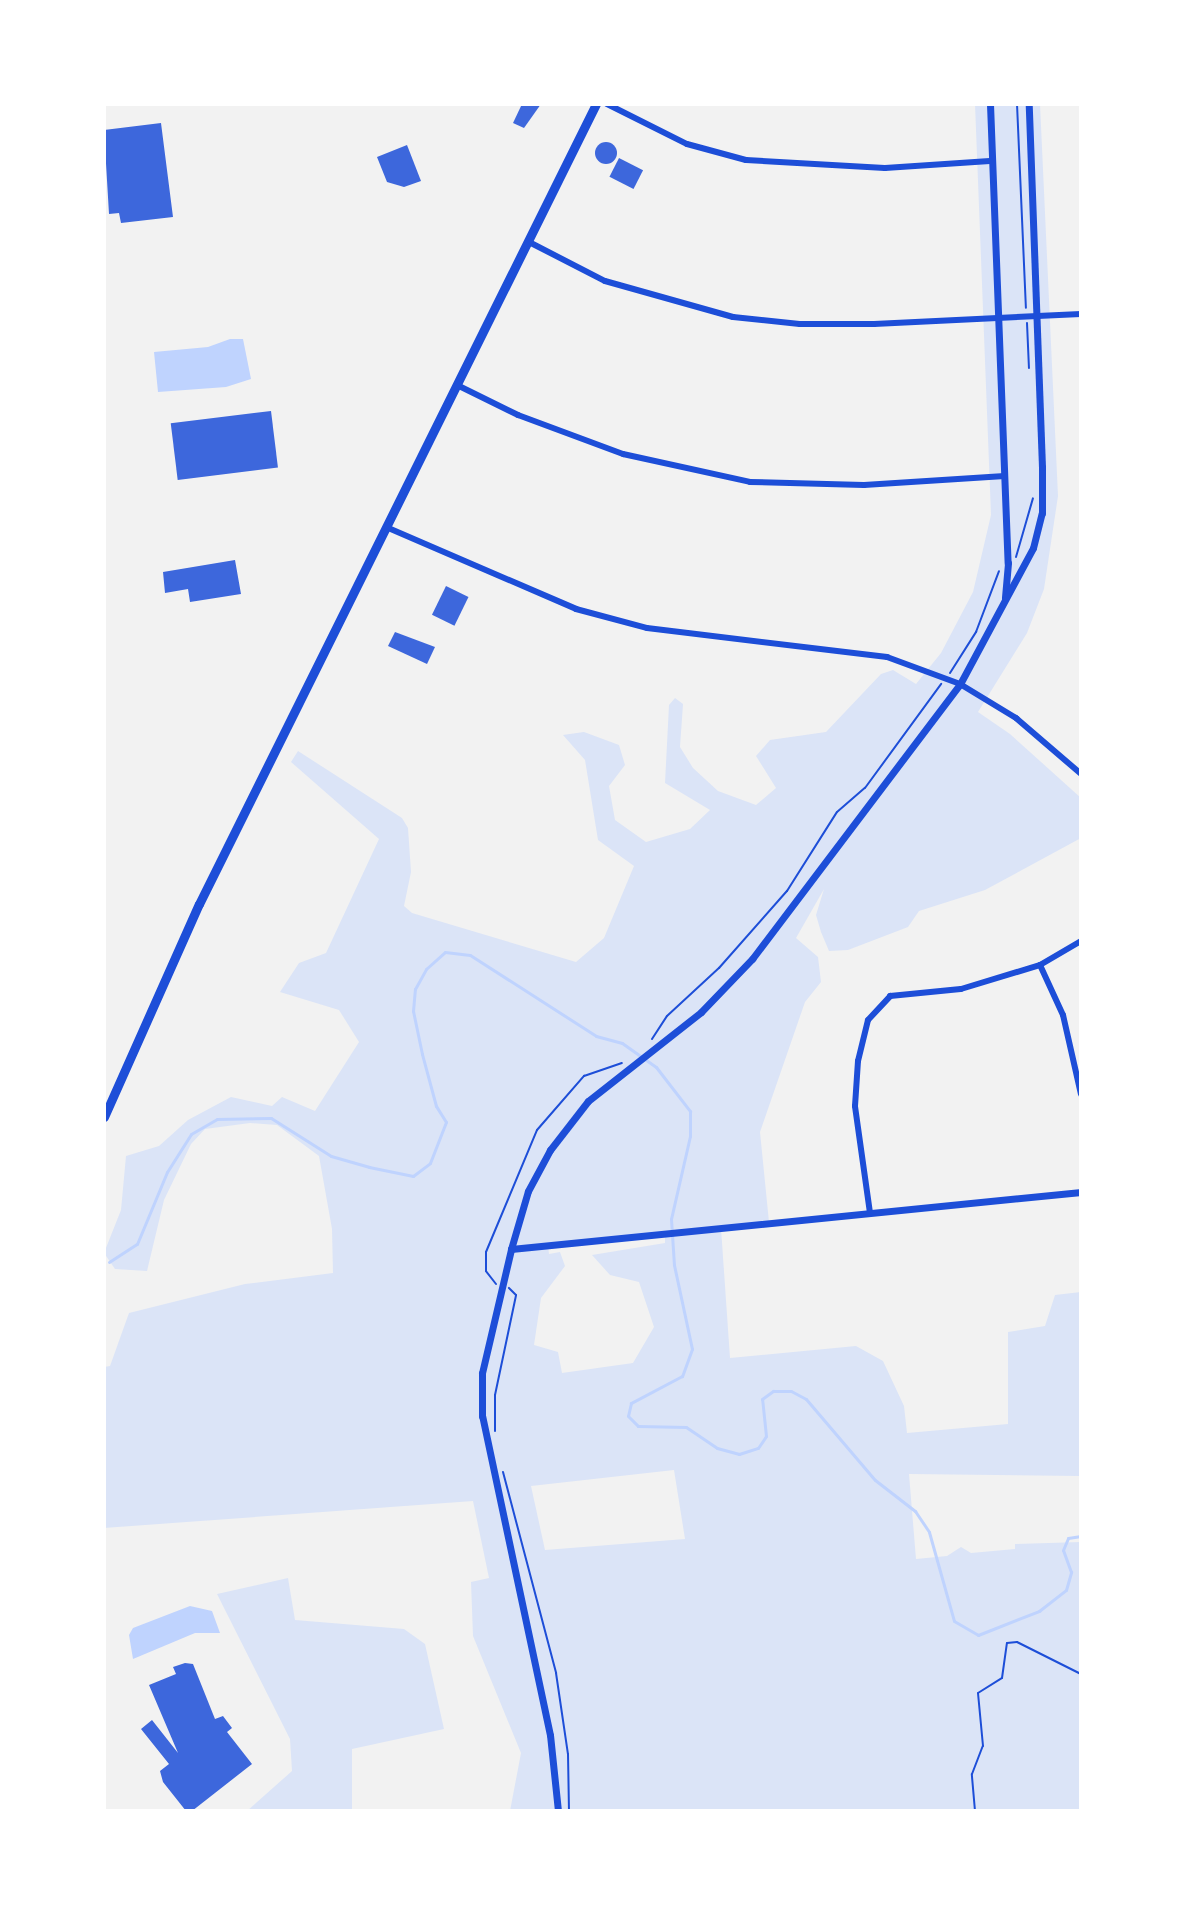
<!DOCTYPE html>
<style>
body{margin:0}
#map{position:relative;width:1185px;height:1915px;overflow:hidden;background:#f2f2f2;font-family:"DejaVu Sans",sans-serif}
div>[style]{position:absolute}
.green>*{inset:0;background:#dbe4f7}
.water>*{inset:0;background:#bfd3fe}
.stream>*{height:3px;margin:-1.5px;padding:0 1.5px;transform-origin:1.5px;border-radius:1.5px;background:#bfd3fe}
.building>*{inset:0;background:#3d67dc;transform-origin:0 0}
.round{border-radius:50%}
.path>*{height:2px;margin:-1px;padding:0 1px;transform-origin:1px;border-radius:1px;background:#1d4ed8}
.minor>*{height:6px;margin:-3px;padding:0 3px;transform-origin:3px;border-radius:3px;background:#1d4ed8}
.tertiary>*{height:7px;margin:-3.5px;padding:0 3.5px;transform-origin:3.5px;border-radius:3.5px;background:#1d4ed8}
.primary>*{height:9px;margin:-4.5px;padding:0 4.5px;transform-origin:4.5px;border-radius:4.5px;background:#1d4ed8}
span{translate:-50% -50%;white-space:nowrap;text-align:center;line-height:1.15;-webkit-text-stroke:6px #fff;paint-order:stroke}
.frame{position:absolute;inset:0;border:106px solid #fff;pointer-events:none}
</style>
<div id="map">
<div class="green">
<i style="clip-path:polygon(evenodd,975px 104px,1040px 104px,1058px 496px,1044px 589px,1027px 633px,978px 712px,1010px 734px,1081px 798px,1081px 838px,985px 890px,919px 911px,908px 927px,848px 950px,829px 951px,821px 932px,816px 915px,824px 889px,796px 938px,818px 957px,821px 982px,805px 1002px,760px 1132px,769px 1222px,721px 1228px,730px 1358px,856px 1346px,883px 1361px,904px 1406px,907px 1433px,1008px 1424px,1008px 1332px,1045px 1326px,1055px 1295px,1081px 1292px,1081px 1476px,909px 1474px,916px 1559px,947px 1556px,961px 1547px,971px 1553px,1015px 1549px,1015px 1544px,1081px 1542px,1081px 1811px,510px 1811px,521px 1753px,473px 1636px,471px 1582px,489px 1578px,473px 1501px,104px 1528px,104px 1367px,110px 1366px,129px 1313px,245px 1284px,333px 1273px,332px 1229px,319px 1156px,277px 1125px,250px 1123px,205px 1129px,191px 1144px,164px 1200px,147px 1271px,115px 1269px,104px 1253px,121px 1210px,126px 1156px,159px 1146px,188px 1120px,231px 1097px,272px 1106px,282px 1097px,315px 1111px,359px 1042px,339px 1010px,280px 992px,299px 963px,326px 953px,379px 839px,291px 762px,298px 751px,402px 818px,408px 828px,411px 872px,404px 906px,412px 913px,576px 962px,604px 938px,634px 866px,598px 840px,585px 760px,563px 735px,584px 732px,619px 745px,625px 765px,609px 786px,615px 820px,646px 842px,690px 829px,710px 810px,665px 783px,669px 705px,675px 698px,683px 704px,680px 747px,693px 768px,718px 791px,756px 805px,776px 788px,756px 756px,770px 740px,826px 732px,881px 674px,893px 670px,916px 684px,941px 653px,973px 592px,991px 515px,975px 104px,665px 1233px,665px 1243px,592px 1255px,610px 1275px,639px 1282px,654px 1327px,633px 1363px,562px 1373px,558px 1352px,534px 1345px,541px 1298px,565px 1266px,560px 1252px,549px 1254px,548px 1245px,665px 1233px,975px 104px,674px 1470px,685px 1539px,545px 1550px,531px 1486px,674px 1470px)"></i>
<i style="clip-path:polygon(288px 1578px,295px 1620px,404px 1629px,425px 1644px,444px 1729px,352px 1749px,352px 1811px,247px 1811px,292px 1771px,290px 1739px,217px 1594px)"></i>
</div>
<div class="water">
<i style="clip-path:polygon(230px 339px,243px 339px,251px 379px,226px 387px,158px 392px,154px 352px,208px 347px)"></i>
<i style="clip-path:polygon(190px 1606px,212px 1611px,220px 1633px,195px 1633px,133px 1659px,129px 1635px,133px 1628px)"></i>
</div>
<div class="stream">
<i style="left:109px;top:1262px;width:33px;rotate:-33deg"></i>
<i style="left:137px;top:1244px;width:78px;rotate:-67.4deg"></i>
<i style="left:167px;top:1172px;width:45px;rotate:-57.7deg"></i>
<i style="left:191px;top:1134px;width:30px;rotate:-30deg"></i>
<i style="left:217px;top:1119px;width:54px;rotate:-1.1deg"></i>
<i style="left:271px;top:1118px;width:71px;rotate:32.3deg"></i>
<i style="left:331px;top:1156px;width:40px;rotate:16deg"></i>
<i style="left:369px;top:1167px;width:45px;rotate:11.6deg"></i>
<i style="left:413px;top:1176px;width:21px;rotate:-37deg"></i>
<i style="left:430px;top:1163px;width:44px;rotate:-68.7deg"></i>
<i style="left:446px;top:1122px;width:19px;rotate:-122deg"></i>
<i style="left:436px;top:1106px;width:54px;rotate:-105.1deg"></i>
<i style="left:422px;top:1054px;width:44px;rotate:-101.8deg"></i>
<i style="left:413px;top:1011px;width:22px;rotate:-85deg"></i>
<i style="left:415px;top:989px;width:23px;rotate:-61deg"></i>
<i style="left:426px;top:969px;width:25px;rotate:-42deg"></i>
<i style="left:445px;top:952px;width:25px;rotate:7deg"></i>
<i style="left:470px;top:955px;width:150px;rotate:32.7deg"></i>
<i style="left:596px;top:1036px;width:27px;rotate:15deg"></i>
<i style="left:622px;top:1043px;width:42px;rotate:35.2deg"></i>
<i style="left:656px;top:1067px;width:56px;rotate:52.3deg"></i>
<i style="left:690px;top:1111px;width:25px;rotate:90deg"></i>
<i style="left:690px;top:1136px;width:85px;rotate:102.9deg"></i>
<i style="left:671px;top:1219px;width:46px;rotate:86.3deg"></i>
<i style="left:674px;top:1265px;width:86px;rotate:77.9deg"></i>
<i style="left:692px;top:1349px;width:29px;rotate:110deg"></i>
<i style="left:682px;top:1376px;width:58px;rotate:152.1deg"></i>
<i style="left:631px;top:1403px;width:13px;rotate:103deg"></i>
<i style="left:628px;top:1416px;width:14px;rotate:45deg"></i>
<i style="left:638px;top:1426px;width:48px;rotate:1.2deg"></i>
<i style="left:686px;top:1427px;width:37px;rotate:34deg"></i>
<i style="left:717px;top:1448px;width:23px;rotate:15deg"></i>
<i style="left:739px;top:1454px;width:20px;rotate:-18deg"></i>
<i style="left:758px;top:1448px;width:14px;rotate:-56deg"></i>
<i style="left:766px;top:1436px;width:37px;rotate:-96deg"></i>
<i style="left:762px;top:1399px;width:14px;rotate:-36deg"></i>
<i style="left:773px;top:1391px;width:18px"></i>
<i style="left:791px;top:1391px;width:17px;rotate:28deg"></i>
<i style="left:806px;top:1399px;width:106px;rotate:49.6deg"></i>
<i style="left:875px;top:1480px;width:51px;rotate:37.8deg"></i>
<i style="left:915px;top:1511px;width:25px;rotate:56deg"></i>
<i style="left:929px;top:1532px;width:92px;rotate:74.3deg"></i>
<i style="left:954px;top:1621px;width:28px;rotate:30deg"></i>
<i style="left:978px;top:1635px;width:66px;rotate:-21.5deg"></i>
<i style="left:1039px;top:1611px;width:34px;rotate:-38deg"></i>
<i style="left:1066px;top:1590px;width:19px;rotate:-74deg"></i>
<i style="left:1071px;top:1572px;width:23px;rotate:-110deg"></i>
<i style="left:1063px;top:1550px;width:13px;rotate:-67deg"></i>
<i style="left:1068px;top:1538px;width:13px;rotate:-9deg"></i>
</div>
<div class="building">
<i style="clip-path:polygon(522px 104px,541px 104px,524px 128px,513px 123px)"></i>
<i style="clip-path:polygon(161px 123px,173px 217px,121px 223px,119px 213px,109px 214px,104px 130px)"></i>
<i class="round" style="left:595px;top:142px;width:22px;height:22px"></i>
<i style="clip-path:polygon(407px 145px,421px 181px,404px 187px,387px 182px,377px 157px)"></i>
<i style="left:619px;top:158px;width:27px;height:21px;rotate:27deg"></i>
<i style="left:271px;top:411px;width:57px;height:101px;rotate:83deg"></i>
<i style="clip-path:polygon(235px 560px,241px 594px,190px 602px,188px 589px,165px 593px,163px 572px)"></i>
<i style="left:446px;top:586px;width:25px;height:32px;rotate:26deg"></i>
<i style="clip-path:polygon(395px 632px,435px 647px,427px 664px,388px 646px)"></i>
<i style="clip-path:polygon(185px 1663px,193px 1664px,215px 1719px,223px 1716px,232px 1728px,227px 1732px,252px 1764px,192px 1811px,186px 1811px,163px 1782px,160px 1771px,169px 1764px,141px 1729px,152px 1720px,178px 1753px,149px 1685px,176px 1674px,173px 1667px)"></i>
</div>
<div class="path">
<i style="left:1017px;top:104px;width:204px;rotate:87.5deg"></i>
<i style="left:1027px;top:323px;width:45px;rotate:87.5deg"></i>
<i style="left:1016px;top:557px;width:61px;rotate:-73.9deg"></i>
<i style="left:950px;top:673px;width:49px;rotate:-57.6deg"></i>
<i style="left:976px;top:632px;width:65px;rotate:-69.3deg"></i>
<i style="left:652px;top:1039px;width:27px;rotate:-57deg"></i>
<i style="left:667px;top:1016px;width:71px;rotate:-42.7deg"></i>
<i style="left:719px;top:968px;width:103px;rotate:-48.6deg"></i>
<i style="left:787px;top:891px;width:93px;rotate:-57.7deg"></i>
<i style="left:837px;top:812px;width:37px;rotate:-41deg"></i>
<i style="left:865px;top:788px;width:129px;rotate:-53.8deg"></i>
<i style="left:496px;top:1284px;width:16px;rotate:-128deg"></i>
<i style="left:486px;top:1271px;width:19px;rotate:-90deg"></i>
<i style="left:486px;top:1252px;width:132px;rotate:-67.3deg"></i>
<i style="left:537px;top:1130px;width:72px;rotate:-49deg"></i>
<i style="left:584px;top:1076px;width:40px;rotate:-18.9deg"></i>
<i style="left:495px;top:1431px;width:36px;rotate:-90deg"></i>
<i style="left:495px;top:1395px;width:102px;rotate:-78.1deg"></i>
<i style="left:516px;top:1295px;width:10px;rotate:-135deg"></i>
<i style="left:503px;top:1472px;width:208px;rotate:75.2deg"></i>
<i style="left:556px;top:1673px;width:82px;rotate:81.6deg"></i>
<i style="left:568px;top:1754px;width:57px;rotate:89deg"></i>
<i style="left:975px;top:1811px;width:37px;rotate:-95deg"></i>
<i style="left:972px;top:1774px;width:30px;rotate:-69deg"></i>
<i style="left:983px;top:1746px;width:53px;rotate:-95.4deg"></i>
<i style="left:978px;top:1693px;width:28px;rotate:-32deg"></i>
<i style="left:1002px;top:1678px;width:35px;rotate:-82deg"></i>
<i style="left:1007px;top:1643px;width:10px;rotate:-6deg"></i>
<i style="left:1017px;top:1642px;width:72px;rotate:26.6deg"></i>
</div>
<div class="minor">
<i style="left:607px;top:104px;width:89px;rotate:26.6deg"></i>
<i style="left:687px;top:144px;width:61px;rotate:15.2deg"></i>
<i style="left:746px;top:160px;width:139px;rotate:3.3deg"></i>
<i style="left:885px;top:168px;width:105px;rotate:-3.8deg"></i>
<i style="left:529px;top:242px;width:85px;rotate:27.2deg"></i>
<i style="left:605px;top:281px;width:133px;rotate:15.7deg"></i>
<i style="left:733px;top:317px;width:67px;rotate:6deg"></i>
<i style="left:800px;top:324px;width:74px"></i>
<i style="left:874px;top:324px;width:207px;rotate:-2.8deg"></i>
<i style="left:457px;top:385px;width:68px;rotate:26.2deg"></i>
<i style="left:518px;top:415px;width:112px;rotate:20.4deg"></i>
<i style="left:623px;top:454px;width:130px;rotate:12.4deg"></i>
<i style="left:750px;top:482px;width:114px;rotate:1.5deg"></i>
<i style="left:864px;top:485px;width:141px;rotate:-3.7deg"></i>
<i style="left:386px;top:527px;width:207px;rotate:23.3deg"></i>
<i style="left:576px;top:609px;width:73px;rotate:15deg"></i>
<i style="left:647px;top:628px;width:242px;rotate:6.9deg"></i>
<i style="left:887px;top:657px;width:78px;rotate:20.3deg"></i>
<i style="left:960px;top:684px;width:66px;rotate:31.3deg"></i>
<i style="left:1016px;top:718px;width:86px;rotate:40.7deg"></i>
<i style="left:1040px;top:965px;width:55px;rotate:65.3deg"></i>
<i style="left:1063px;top:1015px;width:81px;rotate:77.2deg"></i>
<i style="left:870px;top:1213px;width:108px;rotate:-98deg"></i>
<i style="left:855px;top:1106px;width:45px;rotate:-86.2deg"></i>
<i style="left:858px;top:1061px;width:42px;rotate:-76.3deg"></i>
<i style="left:868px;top:1020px;width:33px;rotate:-47deg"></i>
<i style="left:890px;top:996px;width:71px;rotate:-5.6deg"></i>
<i style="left:961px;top:989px;width:83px;rotate:-16.9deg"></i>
<i style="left:1040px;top:965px;width:48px;rotate:-30.3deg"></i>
</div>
<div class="tertiary">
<i style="left:990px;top:104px;width:459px;rotate:87.8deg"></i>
<i style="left:1008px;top:563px;width:35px;rotate:95deg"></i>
<i style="left:511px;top:1249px;width:573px;rotate:-5.71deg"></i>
<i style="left:558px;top:1811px;width:76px;rotate:-96deg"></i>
<i style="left:550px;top:1735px;width:326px;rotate:-102deg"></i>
<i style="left:482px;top:1416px;width:43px;rotate:-90deg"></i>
<i style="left:482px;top:1373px;width:127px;rotate:-76.8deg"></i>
<i style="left:511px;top:1249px;width:60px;rotate:-73.7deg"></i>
<i style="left:528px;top:1191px;width:47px;rotate:-61.8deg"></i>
<i style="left:550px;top:1150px;width:62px;rotate:-52.2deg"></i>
<i style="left:588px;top:1101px;width:144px;rotate:-38.2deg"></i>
<i style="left:701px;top:1012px;width:74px;rotate:-46.1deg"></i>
<i style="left:752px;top:959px;width:345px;rotate:-52.9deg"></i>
<i style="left:960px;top:684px;width:154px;rotate:-61.8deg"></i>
<i style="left:1033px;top:548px;width:36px;rotate:-76deg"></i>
<i style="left:1042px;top:513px;width:46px;rotate:-90deg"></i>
<i style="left:1042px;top:467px;width:363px;rotate:-92.1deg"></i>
</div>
<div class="primary">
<i style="left:104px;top:1117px;width:233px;rotate:-66deg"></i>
<i style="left:199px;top:904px;width:893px;rotate:-63.61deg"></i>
</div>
<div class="frame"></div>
</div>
